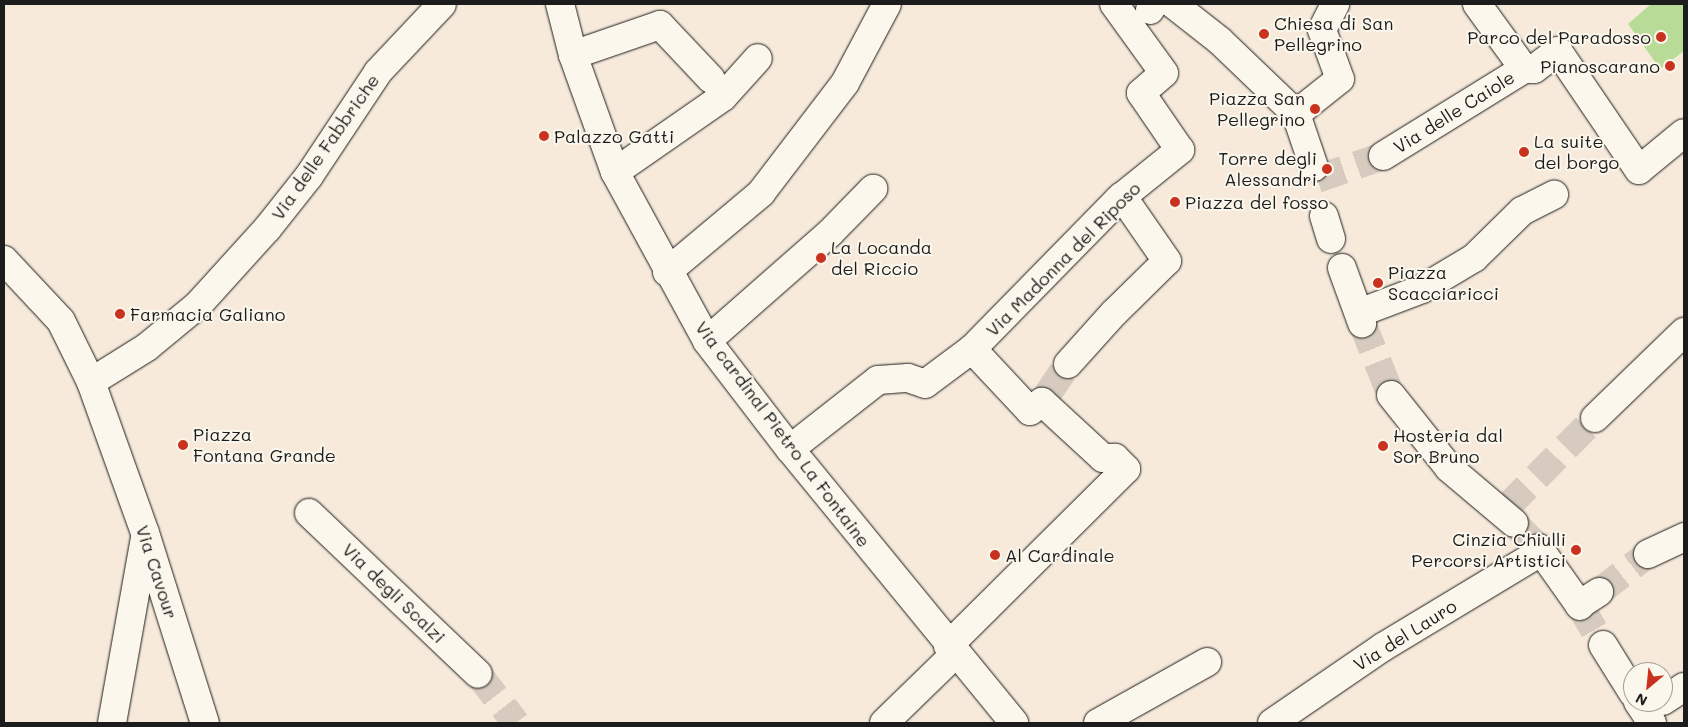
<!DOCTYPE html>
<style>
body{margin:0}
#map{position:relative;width:1688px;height:727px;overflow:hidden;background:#f7eadb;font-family:Mali,sans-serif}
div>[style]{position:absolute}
.green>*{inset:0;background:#b8dc97}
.minor-tunnel>*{height:28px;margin-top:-14px;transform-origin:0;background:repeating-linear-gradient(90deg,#d6cbbe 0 28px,transparent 0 42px)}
.roads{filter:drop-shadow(0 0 1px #1c1c1c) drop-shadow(0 0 1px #1c1c1c)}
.minor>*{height:28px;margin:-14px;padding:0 14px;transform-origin:14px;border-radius:14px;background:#fbf7ec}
.dots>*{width:14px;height:14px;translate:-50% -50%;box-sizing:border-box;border:2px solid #fbf7ec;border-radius:50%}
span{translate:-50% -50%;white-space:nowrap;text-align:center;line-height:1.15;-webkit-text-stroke:4px #fbf7ec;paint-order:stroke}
.poi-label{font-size:18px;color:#1c1c1c}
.left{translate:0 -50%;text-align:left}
.right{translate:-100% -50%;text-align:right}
.street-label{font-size:18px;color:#1c1c1c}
.frame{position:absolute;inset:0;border:5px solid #1c1c1c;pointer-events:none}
.north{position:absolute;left:1623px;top:662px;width:50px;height:50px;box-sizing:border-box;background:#fbf7ec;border:1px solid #a29f99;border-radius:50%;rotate:208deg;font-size:14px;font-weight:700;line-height:20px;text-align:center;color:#1c1c1c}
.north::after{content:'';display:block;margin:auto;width:18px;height:22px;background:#c8321e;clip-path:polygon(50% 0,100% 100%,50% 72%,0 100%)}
</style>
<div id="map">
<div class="green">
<i style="clip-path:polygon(1651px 4px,1684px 4px,1684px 51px,1660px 69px,1628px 24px)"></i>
</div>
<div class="minor-tunnel">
<i style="left:1317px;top:179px;width:70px;rotate:-19.2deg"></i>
<i style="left:1362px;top:323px;width:78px;rotate:68.1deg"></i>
<i style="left:1047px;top:395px;width:37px;rotate:-56deg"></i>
<i style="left:1507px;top:507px;width:125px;rotate:-45.3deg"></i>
<i style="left:1514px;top:523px;width:35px;rotate:45deg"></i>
<i style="left:1599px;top:592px;width:62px;rotate:-37.8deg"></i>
<i style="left:1580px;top:606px;width:45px;rotate:59.5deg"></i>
<i style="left:478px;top:674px;width:62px;rotate:52.2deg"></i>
</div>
<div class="roads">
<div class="minor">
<i style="left:560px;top:4px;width:53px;rotate:75.7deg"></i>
<i style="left:573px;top:55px;width:124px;rotate:70.3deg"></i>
<i style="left:615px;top:172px;width:192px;rotate:61.4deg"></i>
<i style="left:707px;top:341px;width:136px;rotate:52.5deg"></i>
<i style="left:790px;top:449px;width:354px;rotate:50.7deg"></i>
<i style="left:1173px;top:4px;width:60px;rotate:38.2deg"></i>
<i style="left:1220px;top:41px;width:105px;rotate:43.8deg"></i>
<i style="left:1296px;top:114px;width:56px;rotate:71.2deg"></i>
<i style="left:1477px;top:4px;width:80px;rotate:54.1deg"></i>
<i style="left:1150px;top:10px;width:7px;rotate:-56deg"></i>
<i style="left:573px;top:55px;width:92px;rotate:-19deg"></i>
<i style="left:660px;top:25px;width:74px;rotate:46.6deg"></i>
<i style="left:1524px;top:69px;width:10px"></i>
<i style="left:1534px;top:69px;width:30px;rotate:-37deg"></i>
<i style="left:1558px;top:51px;width:144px;rotate:55.8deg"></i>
<i style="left:1639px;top:170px;width:58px;rotate:-39.4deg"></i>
<i style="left:1296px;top:114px;width:56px;rotate:-38.5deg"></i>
<i style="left:1340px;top:79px;width:52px;rotate:-110.2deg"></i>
<i style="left:1322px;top:30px;width:29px;rotate:-63deg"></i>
<i style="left:1383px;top:156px;width:166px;rotate:-31.7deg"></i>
<i style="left:615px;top:172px;width:131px;rotate:-34.8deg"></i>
<i style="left:723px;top:97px;width:52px;rotate:-48.1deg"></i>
<i style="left:1324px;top:216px;width:24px;rotate:73deg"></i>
<i style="left:4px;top:260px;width:83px;rotate:46.9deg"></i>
<i style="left:61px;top:321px;width:68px;rotate:63.8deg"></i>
<i style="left:91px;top:382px;width:160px;rotate:70.3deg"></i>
<i style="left:145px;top:533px;width:199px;rotate:72.5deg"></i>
<i style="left:1342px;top:268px;width:59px;rotate:70deg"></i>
<i style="left:667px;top:272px;width:123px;rotate:-40deg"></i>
<i style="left:761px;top:193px;width:138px;rotate:-52.6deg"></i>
<i style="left:845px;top:83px;width:89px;rotate:-62deg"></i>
<i style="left:1359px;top:313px;width:67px;rotate:-20.9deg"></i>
<i style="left:1422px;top:289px;width:61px;rotate:-30.8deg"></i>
<i style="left:1474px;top:258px;width:67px;rotate:-44.4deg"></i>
<i style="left:1522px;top:211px;width:36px;rotate:-27deg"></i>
<i style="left:707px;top:341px;width:164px;rotate:-41.3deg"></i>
<i style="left:830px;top:233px;width:62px;rotate:-45.7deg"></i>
<i style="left:1068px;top:364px;width:69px;rotate:-48deg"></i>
<i style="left:1114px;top:313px;width:74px;rotate:-44.5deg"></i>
<i style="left:1167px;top:261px;width:79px;rotate:-124.7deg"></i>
<i style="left:91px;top:382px;width:66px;rotate:-32deg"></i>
<i style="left:147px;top:347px;width:66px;rotate:-39.5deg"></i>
<i style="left:198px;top:305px;width:103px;rotate:-47.8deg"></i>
<i style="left:267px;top:229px;width:68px;rotate:-51.6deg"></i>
<i style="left:309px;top:176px;width:125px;rotate:-56.4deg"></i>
<i style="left:378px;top:72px;width:93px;rotate:-46.7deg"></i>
<i style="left:1391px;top:395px;width:93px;rotate:51.5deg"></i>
<i style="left:1449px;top:468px;width:85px;rotate:40.2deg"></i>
<i style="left:1595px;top:418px;width:124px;rotate:-44deg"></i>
<i style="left:790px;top:449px;width:112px;rotate:-38.1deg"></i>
<i style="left:878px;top:380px;width:30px;rotate:-4deg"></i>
<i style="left:908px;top:378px;width:18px;rotate:19deg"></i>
<i style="left:925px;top:384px;width:59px;rotate:-36.7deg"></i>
<i style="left:972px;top:349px;width:209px;rotate:-45.6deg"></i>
<i style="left:1118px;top:200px;width:80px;rotate:-38.9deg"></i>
<i style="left:1180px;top:150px;width:69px;rotate:-124.4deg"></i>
<i style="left:1141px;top:93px;width:30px;rotate:-41deg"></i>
<i style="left:1164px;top:73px;width:85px;rotate:-125.9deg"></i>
<i style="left:309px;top:513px;width:233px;rotate:43.6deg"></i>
<i style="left:1539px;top:548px;width:71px;rotate:54.7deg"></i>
<i style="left:1648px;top:554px;width:40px;rotate:-25deg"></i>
<i style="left:1579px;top:605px;width:24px;rotate:-33deg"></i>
<i style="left:1603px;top:645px;width:57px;rotate:58deg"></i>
<i style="left:948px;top:646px;width:251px;rotate:-44.8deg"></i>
<i style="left:1126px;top:469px;width:16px;rotate:-135deg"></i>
<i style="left:1115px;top:458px;width:12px;rotate:180deg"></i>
<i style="left:1103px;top:458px;width:83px;rotate:-137.4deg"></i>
<i style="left:1042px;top:402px;width:15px;rotate:143deg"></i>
<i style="left:1030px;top:411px;width:85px;rotate:-133.1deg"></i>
<i style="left:1663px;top:701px;width:25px;rotate:-34deg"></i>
<i style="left:1638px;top:702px;width:25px;rotate:56deg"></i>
<i style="left:112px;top:723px;width:189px;rotate:-79.9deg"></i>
<i style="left:884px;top:723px;width:99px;rotate:-44.2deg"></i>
<i style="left:1098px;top:723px;width:125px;rotate:-29.2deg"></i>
<i style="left:1272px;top:723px;width:135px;rotate:-34.4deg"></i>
<i style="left:1383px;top:647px;width:186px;rotate:-31.1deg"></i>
</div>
</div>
<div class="dots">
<i style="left:1264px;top:34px;background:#c8321e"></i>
<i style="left:1661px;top:37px;background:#c8321e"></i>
<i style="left:1670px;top:66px;background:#c8321e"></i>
<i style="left:1315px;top:109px;background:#c8321e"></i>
<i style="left:544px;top:136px;background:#c8321e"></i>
<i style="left:1524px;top:152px;background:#c8321e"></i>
<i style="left:1327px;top:169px;background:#c8321e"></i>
<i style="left:1175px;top:202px;background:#c8321e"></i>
<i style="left:821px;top:258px;background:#c8321e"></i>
<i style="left:1378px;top:283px;background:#c8321e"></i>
<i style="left:120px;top:314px;background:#c8321e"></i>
<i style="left:183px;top:445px;background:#c8321e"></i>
<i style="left:1383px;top:446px;background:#c8321e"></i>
<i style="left:1576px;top:550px;background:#c8321e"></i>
<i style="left:995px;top:555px;background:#c8321e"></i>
</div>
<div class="poi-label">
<span class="left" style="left:1274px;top:34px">Chiesa di San<br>Pellegrino</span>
<span class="right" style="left:1651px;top:37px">Parco del Paradosso</span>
<span class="right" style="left:1660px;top:66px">Pianoscarano</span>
<span class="right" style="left:1305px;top:109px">Piazza San<br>Pellegrino</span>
<span class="left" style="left:554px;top:136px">Palazzo Gatti</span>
<span class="left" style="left:1534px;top:152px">La suite<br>del borgo</span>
<span class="right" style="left:1317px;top:169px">Torre degli<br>Alessandri</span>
<span class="left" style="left:1185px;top:202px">Piazza del fosso</span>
<span class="left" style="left:831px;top:258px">La Locanda<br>del Riccio</span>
<span class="left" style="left:1388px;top:283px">Piazza<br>Scacciaricci</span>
<span class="left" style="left:130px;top:314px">Farmacia Galiano</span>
<span class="left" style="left:193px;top:445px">Piazza<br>Fontana Grande</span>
<span class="left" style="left:1393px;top:446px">Hosteria dal<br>Sor Bruno</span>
<span class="right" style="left:1566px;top:550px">Cinzia Chiulli<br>Percorsi Artistici</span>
<span class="left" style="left:1005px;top:555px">Al Cardinale</span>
</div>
<div class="street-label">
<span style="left:1454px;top:112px;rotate:-32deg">Via delle Caiole</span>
<span style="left:325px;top:147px;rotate:-55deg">Via delle Fabbriche</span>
<span style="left:1063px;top:259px;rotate:-45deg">Via Madonna del Riposo</span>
<span style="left:783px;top:434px;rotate:53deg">Via cardinal Pietro La Fontaine</span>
<span style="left:157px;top:572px;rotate:72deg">Via Cavour</span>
<span style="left:394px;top:593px;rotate:44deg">Via degli Scalzi</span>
<span style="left:1405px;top:635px;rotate:-32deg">Via del Lauro</span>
</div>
<div class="frame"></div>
<div class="north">N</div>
</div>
